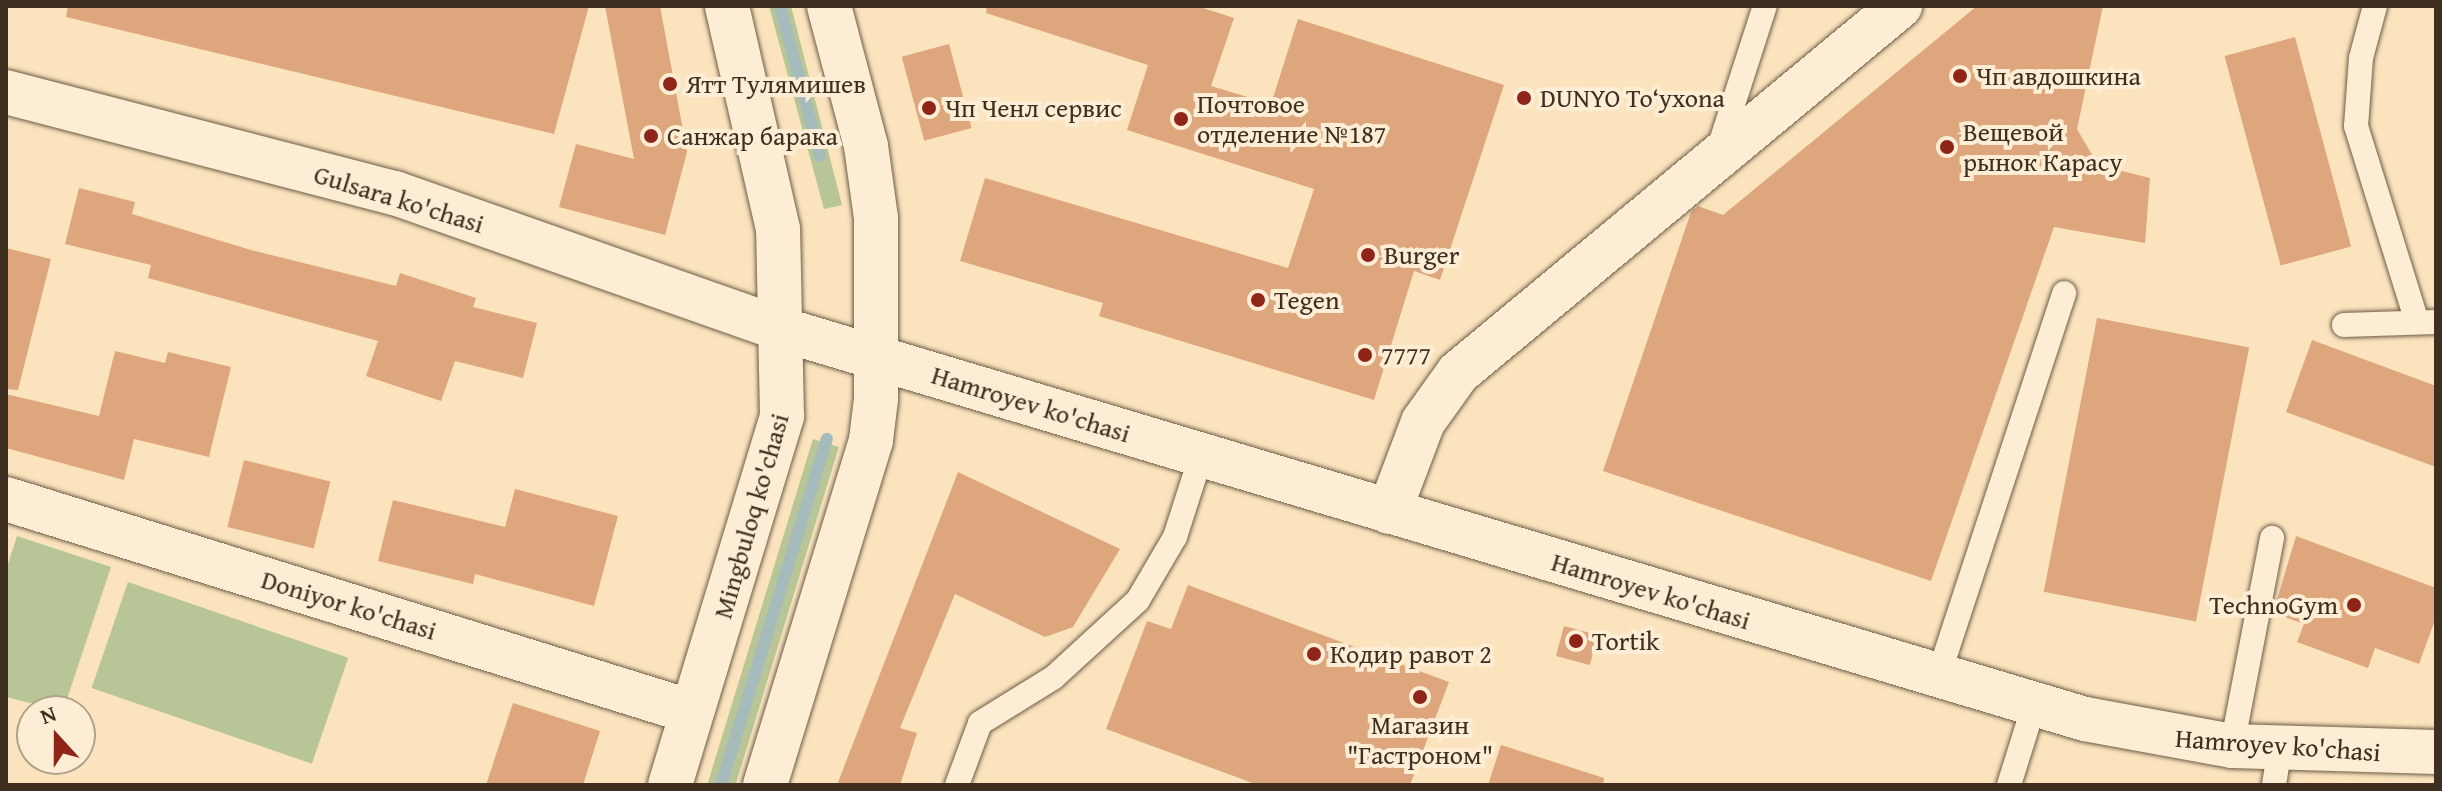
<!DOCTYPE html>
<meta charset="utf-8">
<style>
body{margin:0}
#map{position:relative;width:2442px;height:791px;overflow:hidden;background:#fbe4bd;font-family:"Gentium Book Plus",serif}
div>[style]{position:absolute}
.green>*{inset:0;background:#b8c596;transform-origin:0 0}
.stream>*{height:12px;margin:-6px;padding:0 6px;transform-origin:6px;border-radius:6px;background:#a5bbbc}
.building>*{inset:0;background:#dda67d;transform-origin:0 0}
.roads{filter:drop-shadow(0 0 2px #6d5c48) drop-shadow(0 0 2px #6d5c48)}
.service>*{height:24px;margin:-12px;padding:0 12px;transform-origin:12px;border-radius:12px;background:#fcedd4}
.minor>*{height:44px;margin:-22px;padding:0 22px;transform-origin:22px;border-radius:22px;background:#fcedd4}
.secondary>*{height:44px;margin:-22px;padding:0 22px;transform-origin:22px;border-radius:22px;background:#fcedd4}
.dots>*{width:22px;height:22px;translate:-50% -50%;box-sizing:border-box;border:4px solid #fcedd4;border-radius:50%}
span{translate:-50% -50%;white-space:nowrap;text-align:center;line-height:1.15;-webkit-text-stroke:8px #fcedd4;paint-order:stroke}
.poi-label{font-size:26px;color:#3e2f21}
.left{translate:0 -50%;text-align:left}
.right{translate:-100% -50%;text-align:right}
.street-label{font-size:26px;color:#3e2f21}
.frame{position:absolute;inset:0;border:8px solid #3e2f21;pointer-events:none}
.north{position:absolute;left:16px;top:695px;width:80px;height:80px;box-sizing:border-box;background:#fcedd4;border:2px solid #b0a18c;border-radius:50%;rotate:339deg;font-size:22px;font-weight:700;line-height:32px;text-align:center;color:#3e2f21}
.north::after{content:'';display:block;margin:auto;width:28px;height:36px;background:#8f2418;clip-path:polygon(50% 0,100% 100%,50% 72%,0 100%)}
</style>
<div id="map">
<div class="green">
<i style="clip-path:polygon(769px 6px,791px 6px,842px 205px,824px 209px)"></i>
<i style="left:813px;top:439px;width:27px;height:362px;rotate:17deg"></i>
<i style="clip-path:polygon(17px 536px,111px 567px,63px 711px,6px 697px,6px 570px)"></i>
<i style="left:128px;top:582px;width:233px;height:112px;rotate:19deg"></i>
</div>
<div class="stream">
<i style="left:780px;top:6px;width:155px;rotate:75.1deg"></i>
<i style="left:721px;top:785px;width:362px;rotate:-73deg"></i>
</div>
<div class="building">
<i style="clip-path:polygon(68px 6px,589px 6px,554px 134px,66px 17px)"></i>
<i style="clip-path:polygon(605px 6px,660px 6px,687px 152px,665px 235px,559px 207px,576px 144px,634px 159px)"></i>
<i style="clip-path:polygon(987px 6px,1197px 6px,1234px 18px,1211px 86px,1271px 104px,1298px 19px,1504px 85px,1440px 280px,1414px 271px,1374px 400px,1099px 316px,1103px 303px,960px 261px,985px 178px,1288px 268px,1314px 189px,1127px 130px,1148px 65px,986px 13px)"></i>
<i style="clip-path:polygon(1977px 6px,2103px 6px,2077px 129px,2098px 165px,2150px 178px,2145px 243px,2054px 227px,1931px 581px,1603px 471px,1691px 212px,1698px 206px,1723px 215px)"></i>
<i style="left:2295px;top:37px;width:217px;height:73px;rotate:75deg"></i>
<i style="left:949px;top:44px;width:87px;height:49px;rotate:75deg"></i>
<i style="clip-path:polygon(79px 188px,135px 202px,132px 214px,251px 250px,396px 286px,400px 273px,476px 298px,473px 307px,537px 323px,523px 378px,455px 361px,441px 401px,366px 376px,378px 341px,148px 278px,151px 265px,65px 244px)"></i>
<i style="clip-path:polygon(6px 248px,51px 259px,18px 390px,6px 389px)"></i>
<i style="left:2097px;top:318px;width:155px;height:279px;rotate:11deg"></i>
<i style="clip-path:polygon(2312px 340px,2436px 386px,2436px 467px,2286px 412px)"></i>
<i style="clip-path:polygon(115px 351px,165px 363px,168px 352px,231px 367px,209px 457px,134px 439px,124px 480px,6px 448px,6px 394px,99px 416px)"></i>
<i style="left:244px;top:460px;width:89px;height:69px;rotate:14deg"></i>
<i style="clip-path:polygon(958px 472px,1120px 549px,1073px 627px,1045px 637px,955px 594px,900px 728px,917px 733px,900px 785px,837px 785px)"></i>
<i style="clip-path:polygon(515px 489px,618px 516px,594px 606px,475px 574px,473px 584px,378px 561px,393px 500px,505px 527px)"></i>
<i style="clip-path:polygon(2296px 536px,2436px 588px,2436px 617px,2419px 664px,2375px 648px,2368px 668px,2297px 642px,2304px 624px,2273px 613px)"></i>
<i style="clip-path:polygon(1188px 585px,1449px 682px,1410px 785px,1258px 785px,1106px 729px,1147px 621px,1171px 629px)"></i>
<i style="left:1564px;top:626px;width:35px;height:31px;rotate:15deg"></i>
<i style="clip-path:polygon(513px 703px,600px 731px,583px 785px,486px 785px)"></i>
<i style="clip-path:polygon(1501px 745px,1604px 778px,1603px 785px,1488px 785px)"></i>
</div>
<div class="roads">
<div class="service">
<i style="left:2375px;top:6px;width:54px;rotate:105.1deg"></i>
<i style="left:2361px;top:58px;width:68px;rotate:94.2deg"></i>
<i style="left:2356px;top:126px;width:205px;rotate:72.7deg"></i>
<i style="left:1719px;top:148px;width:149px;rotate:-72.1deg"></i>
<i style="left:2344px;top:325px;width:92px;rotate:-1.9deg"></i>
<i style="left:1938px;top:677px;width:404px;rotate:-71.8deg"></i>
<i style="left:2232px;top:746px;width:212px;rotate:-79.1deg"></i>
<i style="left:957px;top:785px;width:66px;rotate:-69.6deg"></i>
<i style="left:980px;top:723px;width:86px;rotate:-31.7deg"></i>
<i style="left:1053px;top:678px;width:115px;rotate:-42.5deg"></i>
<i style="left:1138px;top:600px;width:73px;rotate:-59.6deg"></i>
<i style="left:1175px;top:537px;width:85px;rotate:-72.2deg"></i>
<i style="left:2009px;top:785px;width:84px;rotate:-72.6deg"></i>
<i style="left:2274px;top:785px;width:36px;rotate:-81deg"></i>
</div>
<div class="minor">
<i style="left:6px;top:92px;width:402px;rotate:14.6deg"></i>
<i style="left:395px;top:193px;width:412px;rotate:19.4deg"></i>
<i style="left:6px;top:499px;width:718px;rotate:17.25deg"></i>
<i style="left:1389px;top:512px;width:96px;rotate:-69.3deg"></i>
<i style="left:1423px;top:422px;width:60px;rotate:-54.5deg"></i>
<i style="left:1458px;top:373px;width:575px;rotate:-39.7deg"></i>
</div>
<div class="secondary">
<i style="left:784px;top:330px;width:1358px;rotate:16.65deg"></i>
<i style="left:2085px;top:719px;width:149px;rotate:10.4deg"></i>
<i style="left:2232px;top:746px;width:204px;rotate:1.7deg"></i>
<i style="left:670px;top:785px;width:386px;rotate:-73.1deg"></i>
<i style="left:782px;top:416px;width:187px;rotate:-91.2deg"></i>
<i style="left:778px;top:229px;width:229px;rotate:-102.9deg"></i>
<i style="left:765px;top:785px;width:361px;rotate:-72.9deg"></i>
<i style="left:871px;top:440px;width:41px;rotate:-83deg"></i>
<i style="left:876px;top:399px;width:181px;rotate:-90deg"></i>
<i style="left:876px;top:218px;width:73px;rotate:-97.9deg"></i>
<i style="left:866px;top:146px;width:145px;rotate:-104.8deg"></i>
</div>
</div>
<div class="dots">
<i style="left:1960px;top:76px;background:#8f2418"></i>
<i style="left:670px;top:84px;background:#8f2418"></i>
<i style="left:1524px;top:98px;background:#8f2418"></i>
<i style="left:929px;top:108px;background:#8f2418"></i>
<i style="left:1181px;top:119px;background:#8f2418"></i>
<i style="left:651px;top:136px;background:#8f2418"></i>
<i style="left:1947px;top:147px;background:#8f2418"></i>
<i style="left:1368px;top:255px;background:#8f2418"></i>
<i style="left:1258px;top:300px;background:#8f2418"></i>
<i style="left:1365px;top:355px;background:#8f2418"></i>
<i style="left:2354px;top:605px;background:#8f2418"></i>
<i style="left:1576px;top:641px;background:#8f2418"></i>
<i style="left:1314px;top:654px;background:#8f2418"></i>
<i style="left:1420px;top:697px;background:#8f2418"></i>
</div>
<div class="poi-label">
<span class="left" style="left:1976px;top:76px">Чп авдошкина</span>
<span class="left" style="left:686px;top:84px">Ятт Тулямишев</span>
<span class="left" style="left:1540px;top:98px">DUNYO To‘yxona</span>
<span class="left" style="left:1197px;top:119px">Почтовое<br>отделение №187</span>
<span class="left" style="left:945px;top:108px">Чп Ченл сервис</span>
<span class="left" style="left:1963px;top:147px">Вещевой<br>рынок Карасу</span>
<span class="left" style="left:667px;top:136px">Санжар барака</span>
<span class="left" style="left:1384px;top:255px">Burger</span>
<span class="left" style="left:1274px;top:300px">Tegen</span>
<span class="left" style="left:1381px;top:355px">7777</span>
<span class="right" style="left:2338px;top:605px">TechnoGym</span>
<span class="left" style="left:1592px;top:641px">Tortik</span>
<span class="left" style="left:1330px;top:654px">Кодир равот 2</span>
<span style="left:1420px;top:740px">Магазин<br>"Гастроном"</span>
</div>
<div class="street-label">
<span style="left:399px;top:199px;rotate:17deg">Gulsara ko'chasi</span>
<span style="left:1031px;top:404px;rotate:17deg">Hamroyev ko'chasi</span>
<span style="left:751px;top:516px;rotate:-74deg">Mingbuloq ko'chasi</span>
<span style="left:1651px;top:591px;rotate:17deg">Hamroyev ko'chasi</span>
<span style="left:349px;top:605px;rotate:17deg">Doniyor ko'chasi</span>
<span style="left:2278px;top:745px;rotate:4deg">Hamroyev ko'chasi</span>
</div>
<div class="frame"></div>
<div class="north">N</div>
</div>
